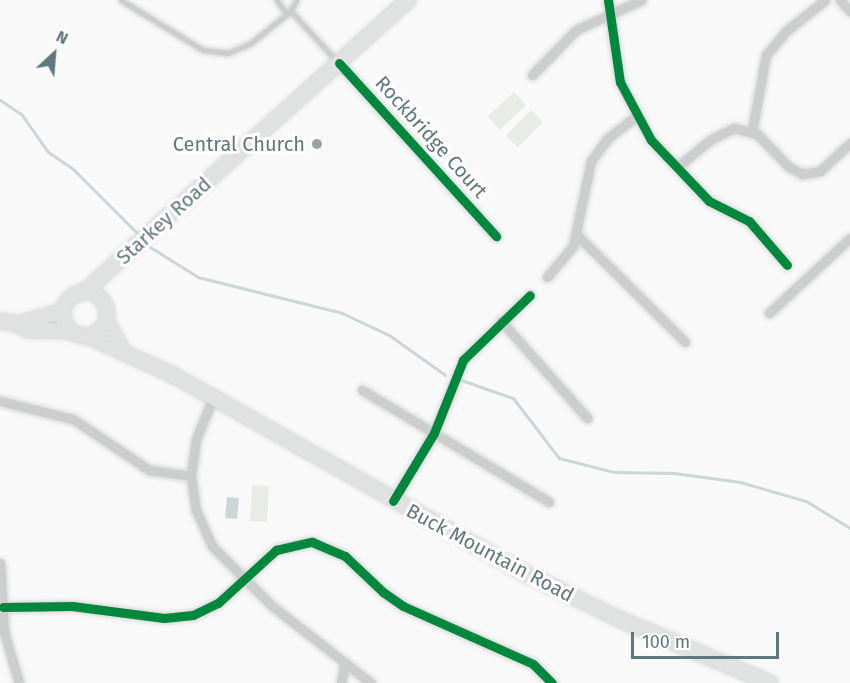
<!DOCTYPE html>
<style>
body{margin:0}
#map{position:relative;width:850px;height:683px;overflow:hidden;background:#f9f9f9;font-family:"Fira Sans",sans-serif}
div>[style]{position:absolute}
.green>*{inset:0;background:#e8ebe6;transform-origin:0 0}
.water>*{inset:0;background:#cbd7d7;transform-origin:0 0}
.stream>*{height:3px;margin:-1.5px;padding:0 1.5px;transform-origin:1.5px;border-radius:1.5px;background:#cbd7d7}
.roads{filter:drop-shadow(0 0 2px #d5d6d7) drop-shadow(0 0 2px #d5d6d7)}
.service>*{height:4.5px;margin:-2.25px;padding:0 2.25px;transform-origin:2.25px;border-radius:2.25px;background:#cccece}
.minor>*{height:9px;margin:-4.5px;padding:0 4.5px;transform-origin:4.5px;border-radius:4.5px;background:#cccece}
.secondary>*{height:14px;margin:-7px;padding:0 7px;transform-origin:7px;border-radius:7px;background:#e0e1e1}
.secondary>.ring{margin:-7px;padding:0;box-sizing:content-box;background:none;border:14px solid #e0e1e1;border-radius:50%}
.cycleway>*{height:9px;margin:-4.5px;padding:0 4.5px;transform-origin:4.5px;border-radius:4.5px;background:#00873e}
.dots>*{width:16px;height:16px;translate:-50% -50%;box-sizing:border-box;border:3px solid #fff;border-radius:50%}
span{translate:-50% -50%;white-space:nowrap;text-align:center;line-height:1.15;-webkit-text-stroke:6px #fff;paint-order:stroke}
.street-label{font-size:20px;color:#5f777e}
.poi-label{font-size:20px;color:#5f777e}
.right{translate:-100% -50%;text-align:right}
.north{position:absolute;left:24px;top:24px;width:60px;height:60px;-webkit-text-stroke:4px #fff;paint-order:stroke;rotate:26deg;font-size:16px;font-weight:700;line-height:24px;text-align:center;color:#5f777e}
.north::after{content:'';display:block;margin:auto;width:21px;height:27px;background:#5f777e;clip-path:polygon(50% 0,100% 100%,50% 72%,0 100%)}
.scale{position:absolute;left:631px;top:632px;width:148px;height:27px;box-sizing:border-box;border:3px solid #5f777e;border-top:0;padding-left:8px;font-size:18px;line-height:21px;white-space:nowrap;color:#5f777e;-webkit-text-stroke:4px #fff;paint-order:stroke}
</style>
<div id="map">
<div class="green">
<i style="left:514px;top:92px;width:18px;height:36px;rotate:47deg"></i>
<i style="left:531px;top:110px;width:17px;height:36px;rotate:45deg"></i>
<i style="left:252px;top:485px;width:17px;height:36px;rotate:3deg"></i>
</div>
<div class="water">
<i style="left:227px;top:497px;width:12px;height:21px;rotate:5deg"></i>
</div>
<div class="stream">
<i style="left:0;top:100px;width:27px;rotate:34deg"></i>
<i style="left:22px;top:115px;width:45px;rotate:54.9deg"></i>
<i style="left:48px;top:152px;width:30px;rotate:34deg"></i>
<i style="left:73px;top:169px;width:92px;rotate:45deg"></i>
<i style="left:150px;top:247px;width:57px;rotate:32deg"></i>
<i style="left:198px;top:277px;width:148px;rotate:14deg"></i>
<i style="left:342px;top:313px;width:52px;rotate:25.1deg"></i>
<i style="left:389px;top:335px;width:69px;rotate:35.5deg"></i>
<i style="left:461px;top:380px;width:55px;rotate:19.1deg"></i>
<i style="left:513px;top:398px;width:76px;rotate:52.5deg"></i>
<i style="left:559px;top:458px;width:57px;rotate:14.3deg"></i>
<i style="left:614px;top:472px;width:60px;rotate:1deg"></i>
<i style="left:674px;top:473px;width:67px;rotate:7.8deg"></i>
<i style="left:740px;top:482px;width:69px;rotate:16.1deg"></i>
<i style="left:806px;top:501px;width:52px;rotate:31.5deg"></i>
</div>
<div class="roads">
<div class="service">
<i style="left:121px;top:0;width:96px;rotate:31.4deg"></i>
<i style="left:203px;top:50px;width:25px;rotate:7deg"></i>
<i style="left:228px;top:53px;width:25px;rotate:-23deg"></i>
<i style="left:251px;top:43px;width:51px;rotate:-38.7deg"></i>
<i style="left:277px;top:0;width:17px;rotate:54deg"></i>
<i style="left:297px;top:0;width:13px;rotate:119deg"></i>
<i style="left:291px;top:11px;width:68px;rotate:47.4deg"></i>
</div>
<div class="minor">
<i style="left:608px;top:0;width:83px;rotate:81.7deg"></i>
<i style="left:620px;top:82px;width:66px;rotate:61.9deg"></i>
<i style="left:651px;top:140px;width:84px;rotate:46.4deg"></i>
<i style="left:709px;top:201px;width:45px;rotate:26.6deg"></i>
<i style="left:749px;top:221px;width:58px;rotate:49.2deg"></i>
<i style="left:840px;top:0;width:15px;rotate:48deg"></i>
<i style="left:339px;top:63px;width:234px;rotate:47.8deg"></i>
<i style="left:532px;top:75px;width:63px;rotate:-45.6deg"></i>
<i style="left:576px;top:30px;width:72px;rotate:-24.8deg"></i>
<i style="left:752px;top:131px;width:77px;rotate:-79.6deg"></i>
<i style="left:766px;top:55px;width:31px;rotate:-50deg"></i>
<i style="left:786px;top:31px;width:50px;rotate:-38.5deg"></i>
<i style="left:677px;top:167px;width:43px;rotate:-39.3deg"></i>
<i style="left:710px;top:140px;width:27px;rotate:-27deg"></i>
<i style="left:734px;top:128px;width:24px;rotate:15deg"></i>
<i style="left:757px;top:134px;width:46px;rotate:45.9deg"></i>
<i style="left:789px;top:167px;width:15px;rotate:28deg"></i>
<i style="left:802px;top:174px;width:18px;rotate:-9deg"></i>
<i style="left:820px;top:171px;width:41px;rotate:-43deg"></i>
<i style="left:577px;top:235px;width:152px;rotate:44.7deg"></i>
<i style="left:547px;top:277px;width:40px;rotate:-50deg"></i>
<i style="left:573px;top:246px;width:87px;rotate:-78deg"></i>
<i style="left:591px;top:161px;width:29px;rotate:-54deg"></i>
<i style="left:608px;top:138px;width:36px;rotate:-38deg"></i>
<i style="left:769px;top:313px;width:110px;rotate:-42.8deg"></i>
<i style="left:501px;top:321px;width:130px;rotate:48.4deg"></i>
<i style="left:362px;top:390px;width:218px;rotate:30.9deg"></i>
<i style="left:213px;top:398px;width:44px;rotate:112.5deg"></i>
<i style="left:196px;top:439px;width:37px;rotate:98deg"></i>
<i style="left:191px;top:476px;width:34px;rotate:82deg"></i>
<i style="left:196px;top:510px;width:39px;rotate:66deg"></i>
<i style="left:212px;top:546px;width:83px;rotate:45deg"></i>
<i style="left:271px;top:605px;width:127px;rotate:38deg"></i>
<i style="left:0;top:401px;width:75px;rotate:13.9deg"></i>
<i style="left:73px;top:419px;width:92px;rotate:33.9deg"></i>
<i style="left:149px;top:470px;width:42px;rotate:8.1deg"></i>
<i style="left:393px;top:501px;width:79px;rotate:-58.9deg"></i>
<i style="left:434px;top:433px;width:79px;rotate:-68.3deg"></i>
<i style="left:463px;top:360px;width:93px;rotate:-44.1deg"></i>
<i style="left:0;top:563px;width:69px;rotate:86.7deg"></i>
<i style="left:4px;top:632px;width:53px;rotate:73.6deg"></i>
<i style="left:3px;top:607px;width:69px;rotate:-0.8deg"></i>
<i style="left:72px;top:606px;width:93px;rotate:7.4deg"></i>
<i style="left:164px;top:618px;width:29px;rotate:-6deg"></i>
<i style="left:193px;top:615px;width:28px;rotate:-26deg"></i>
<i style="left:218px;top:603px;width:79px;rotate:-42.4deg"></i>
<i style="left:276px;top:550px;width:37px;rotate:-13deg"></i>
<i style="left:312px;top:542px;width:36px;rotate:23deg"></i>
<i style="left:345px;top:556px;width:52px;rotate:43.5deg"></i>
<i style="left:383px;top:592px;width:24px;rotate:35deg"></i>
<i style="left:403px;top:606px;width:142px;rotate:24deg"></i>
<i style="left:533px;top:664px;width:27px;rotate:45deg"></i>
<i style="left:341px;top:683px;width:21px;rotate:-79deg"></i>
</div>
<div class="secondary">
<i style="left:84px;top:292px;width:436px;rotate:-42deg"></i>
<i class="ring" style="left:63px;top:292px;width:30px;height:30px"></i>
<i style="left:106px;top:320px;width:37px;rotate:61deg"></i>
<i style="left:0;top:321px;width:18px;rotate:9deg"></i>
<i style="left:18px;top:324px;width:47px;rotate:-16.1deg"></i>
<i style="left:18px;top:324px;width:11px;rotate:34deg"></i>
<i style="left:27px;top:330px;width:44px;rotate:1.3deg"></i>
<i style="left:87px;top:336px;width:97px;rotate:24.4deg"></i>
<i style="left:175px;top:376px;width:402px;rotate:29.4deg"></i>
<i style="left:525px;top:573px;width:105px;rotate:26.1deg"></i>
<i style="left:619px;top:619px;width:164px;rotate:23deg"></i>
</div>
</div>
<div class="cycleway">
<i style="left:608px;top:0;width:83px;rotate:81.7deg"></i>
<i style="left:620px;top:82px;width:66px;rotate:61.9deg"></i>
<i style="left:651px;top:140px;width:84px;rotate:46.4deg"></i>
<i style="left:709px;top:201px;width:45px;rotate:26.6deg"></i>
<i style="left:749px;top:221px;width:58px;rotate:49.2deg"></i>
<i style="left:339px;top:63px;width:234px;rotate:47.8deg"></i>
<i style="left:393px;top:501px;width:79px;rotate:-58.9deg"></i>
<i style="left:434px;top:433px;width:79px;rotate:-68.3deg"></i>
<i style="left:463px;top:360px;width:93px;rotate:-44.1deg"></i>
<i style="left:3px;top:607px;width:69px;rotate:-0.8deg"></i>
<i style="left:72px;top:606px;width:93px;rotate:7.4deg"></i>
<i style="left:164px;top:618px;width:29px;rotate:-6deg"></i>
<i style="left:193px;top:615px;width:28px;rotate:-26deg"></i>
<i style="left:218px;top:603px;width:79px;rotate:-42.4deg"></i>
<i style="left:276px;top:550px;width:37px;rotate:-13deg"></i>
<i style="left:312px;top:542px;width:36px;rotate:23deg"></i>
<i style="left:345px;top:556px;width:52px;rotate:43.5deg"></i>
<i style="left:383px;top:592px;width:24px;rotate:35deg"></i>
<i style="left:403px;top:606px;width:142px;rotate:24deg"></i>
<i style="left:533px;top:664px;width:27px;rotate:45deg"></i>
</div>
<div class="dots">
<i style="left:317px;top:144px;background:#95a4a9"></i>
</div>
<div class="street-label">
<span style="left:431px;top:137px;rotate:48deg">Rockbridge Court</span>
<span style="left:164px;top:221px;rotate:-42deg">Starkey Road</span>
<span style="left:490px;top:553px;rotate:28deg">Buck Mountain Road</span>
</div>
<div class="poi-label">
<span class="right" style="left:305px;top:144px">Central Church</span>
</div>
<div class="north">N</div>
<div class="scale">100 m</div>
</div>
